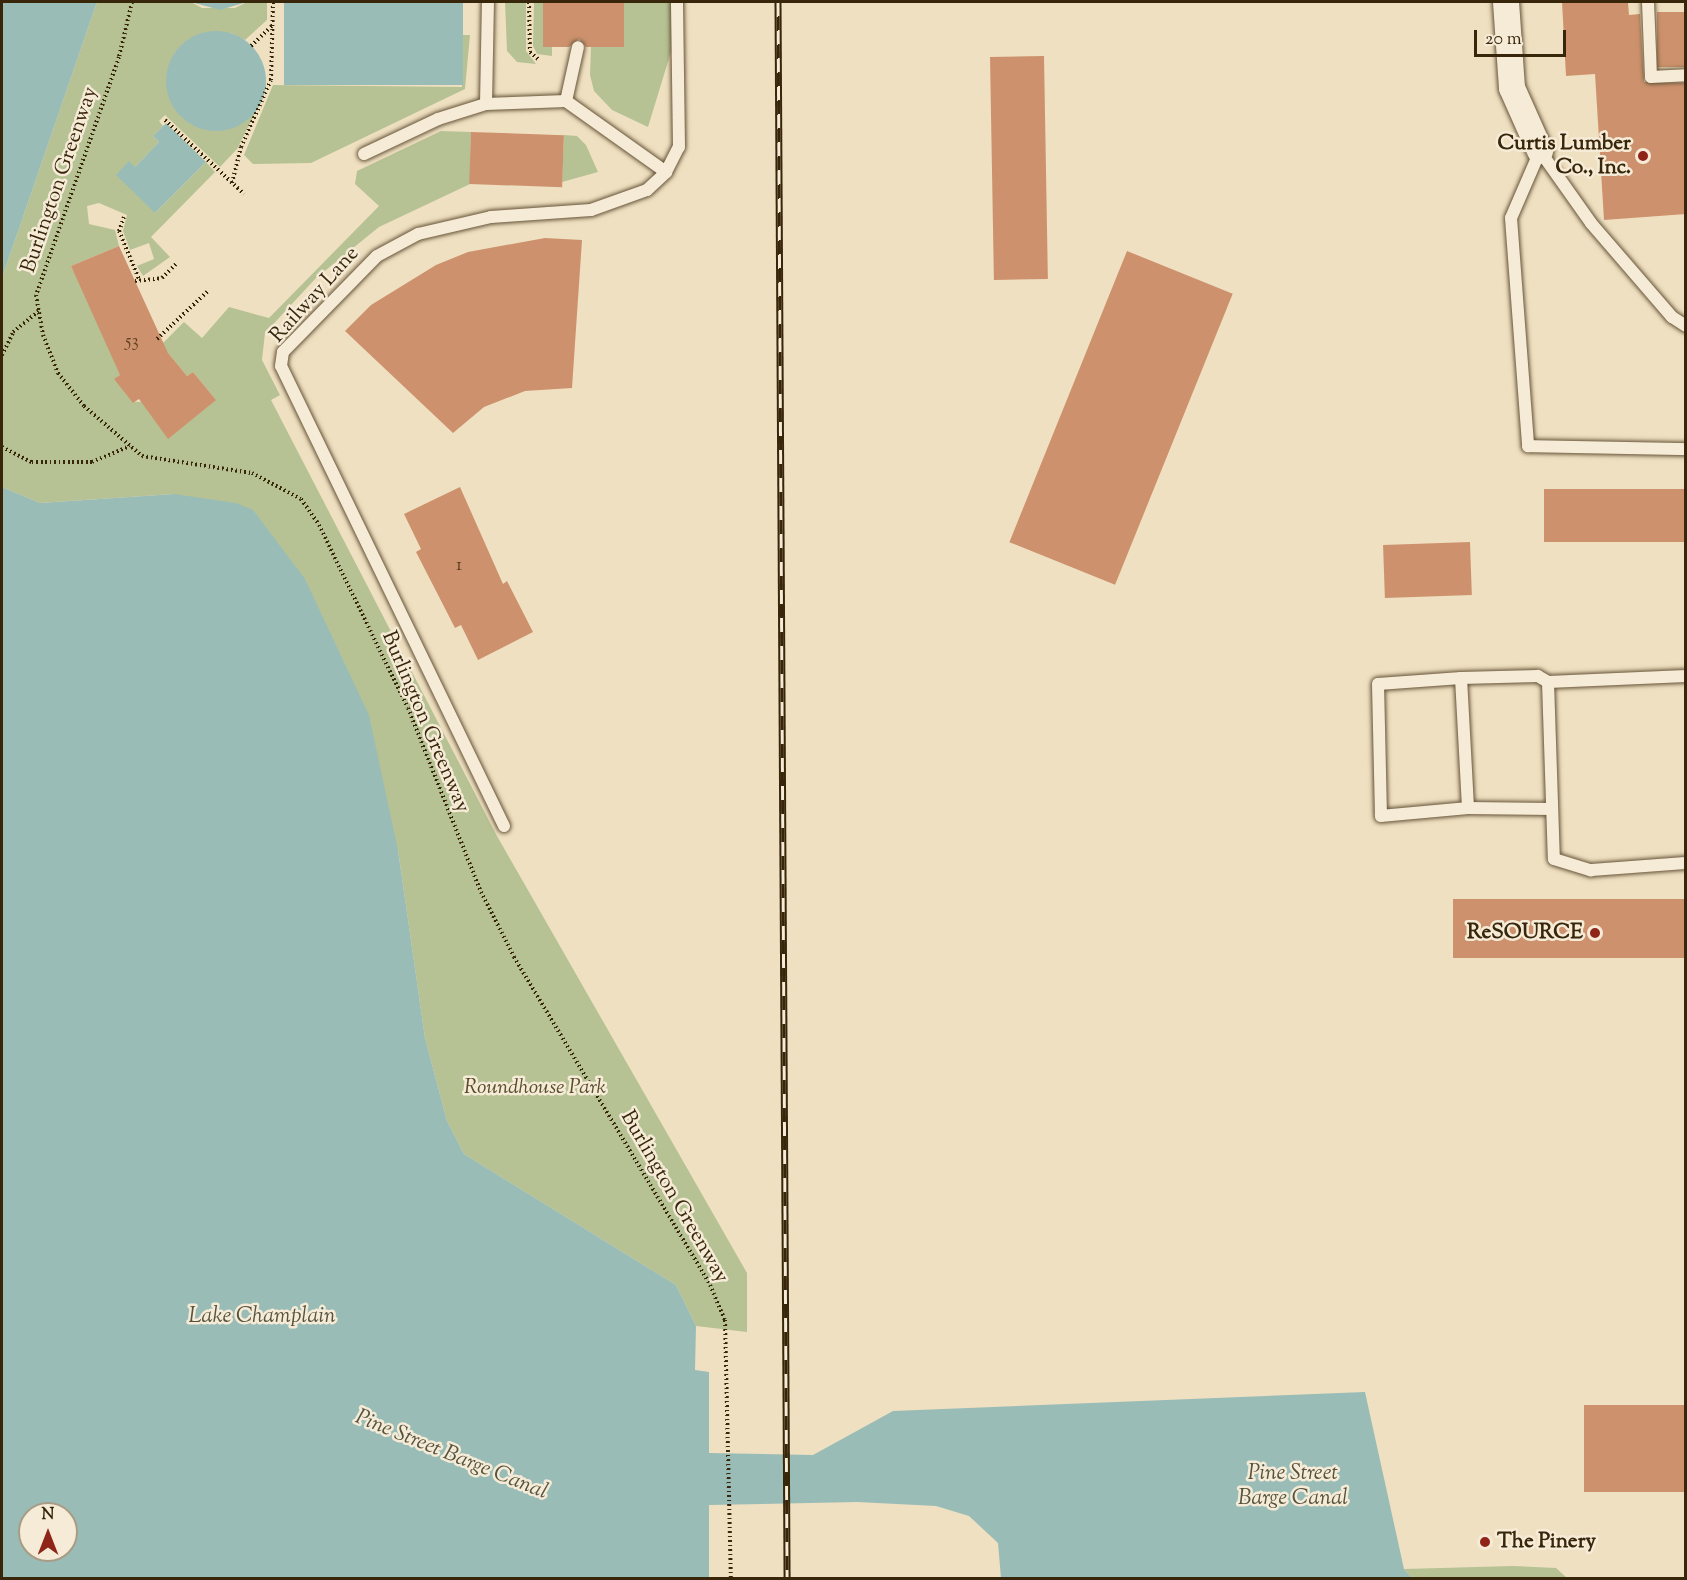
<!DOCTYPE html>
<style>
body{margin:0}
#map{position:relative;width:1687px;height:1580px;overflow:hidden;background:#efe0c1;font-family:"Sorts Mill Goudy",serif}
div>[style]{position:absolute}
.green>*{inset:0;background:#b7c294}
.water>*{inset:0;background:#9abcb7;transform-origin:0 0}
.round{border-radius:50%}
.building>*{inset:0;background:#cd926d;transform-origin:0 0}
.path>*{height:4px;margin-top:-2px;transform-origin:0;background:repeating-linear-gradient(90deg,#38260a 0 1.5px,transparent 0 4.5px)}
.roads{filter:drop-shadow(0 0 2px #665438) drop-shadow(0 0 2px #665438)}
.service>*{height:12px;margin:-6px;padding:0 6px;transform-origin:6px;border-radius:6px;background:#f5ebd7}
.minor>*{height:26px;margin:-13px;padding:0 13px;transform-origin:13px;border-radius:13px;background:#f5ebd7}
.rail>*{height:7px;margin-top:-3.5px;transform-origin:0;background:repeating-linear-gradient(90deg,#f5ebd7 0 14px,#38260a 0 28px);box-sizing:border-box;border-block:2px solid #38260a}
.dots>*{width:16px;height:16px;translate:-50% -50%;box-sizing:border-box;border:3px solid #f5ebd7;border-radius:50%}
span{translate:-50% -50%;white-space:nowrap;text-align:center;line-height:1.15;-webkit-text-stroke:5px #f5ebd7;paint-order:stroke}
.number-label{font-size:18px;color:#5d4123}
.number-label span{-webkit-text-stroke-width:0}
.poi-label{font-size:21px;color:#38260a;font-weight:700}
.right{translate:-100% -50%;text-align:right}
.left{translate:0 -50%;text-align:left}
.street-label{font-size:21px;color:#38260a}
.park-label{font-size:21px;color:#584d2c;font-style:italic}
.water-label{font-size:22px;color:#55533e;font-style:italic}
.frame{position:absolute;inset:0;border:3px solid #38260a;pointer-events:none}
.north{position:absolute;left:18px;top:1502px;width:60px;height:60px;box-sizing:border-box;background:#f5ebd7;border:2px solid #a99c85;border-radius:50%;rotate:0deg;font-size:16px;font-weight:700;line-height:24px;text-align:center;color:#38260a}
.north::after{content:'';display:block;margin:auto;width:21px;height:27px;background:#8f2418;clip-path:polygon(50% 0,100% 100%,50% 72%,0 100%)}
.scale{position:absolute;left:1474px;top:30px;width:92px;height:27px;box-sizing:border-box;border:3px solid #38260a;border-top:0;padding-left:8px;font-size:18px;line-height:21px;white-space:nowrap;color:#38260a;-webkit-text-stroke:4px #f5ebd7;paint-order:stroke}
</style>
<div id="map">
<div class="green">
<i style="clip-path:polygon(97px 2px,191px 2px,202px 8px,235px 8px,247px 2px,267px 2px,267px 20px,245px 40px,231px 33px,246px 121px,257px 109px,237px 149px,220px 167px,165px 115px,159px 121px,163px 126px,153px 136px,159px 142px,135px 167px,155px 213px,206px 162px,215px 172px,151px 237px,170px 257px,143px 276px,137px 266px,154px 259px,149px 243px,130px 250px,123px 231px,127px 215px,99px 203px,87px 206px,89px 224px,115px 230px,119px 246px,71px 266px,126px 371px,115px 379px,133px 402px,215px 399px,193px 372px,187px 376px,161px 345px,184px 322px,202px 338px,229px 307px,269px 318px,379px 206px,355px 184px,357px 171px,441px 131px,471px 132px,470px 184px,379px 227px,316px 278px,265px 333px,262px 360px,280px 395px,271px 400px,497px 836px,747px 1273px,747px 1332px,696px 1326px,676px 1285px,464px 1154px,447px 1121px,425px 1038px,398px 850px,174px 494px,40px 503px,2px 487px,2px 278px)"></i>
<i style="clip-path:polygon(505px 2px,526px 2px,526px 51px,536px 64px,517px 62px,507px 51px)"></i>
<i style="clip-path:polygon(534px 2px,543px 2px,543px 47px,552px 47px,552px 56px,537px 54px,533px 46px)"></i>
<i style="clip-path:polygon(624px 2px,672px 2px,674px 42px,648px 127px,612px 110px,594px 91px,590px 75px,591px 47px,624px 47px)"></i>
<i style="clip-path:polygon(463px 35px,470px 35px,465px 89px,311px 163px,253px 164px,244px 155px,273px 85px,462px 87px)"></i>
<i style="clip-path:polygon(564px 135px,577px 136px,586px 145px,598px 172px,562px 182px)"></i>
<i style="clip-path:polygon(1513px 1566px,1556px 1568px,1567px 1578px,1412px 1578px,1404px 1569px)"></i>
</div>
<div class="water">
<i style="clip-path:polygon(2px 2px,97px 2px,2px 278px)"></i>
<i style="clip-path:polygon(191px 2px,247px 2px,220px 10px)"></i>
<i style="left:284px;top:2px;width:179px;height:83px"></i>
<i class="round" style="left:166px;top:31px;width:100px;height:100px"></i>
<i style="clip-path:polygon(166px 123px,206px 162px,155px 213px,116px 175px,129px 161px,135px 167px,159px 142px,153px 136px)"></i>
<i style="clip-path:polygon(evenodd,2px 487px,40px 503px,174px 494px,236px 503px,253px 510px,305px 579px,369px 715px,398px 850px,425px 1038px,447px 1121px,464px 1154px,676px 1285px,696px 1326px,695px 1370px,709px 1372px,709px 1453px,813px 1455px,893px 1411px,1365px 1392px,1404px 1569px,1412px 1578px,1001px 1578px,998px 1543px,969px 1516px,936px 1506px,857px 1502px,709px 1505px,709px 1578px,2px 1578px,2px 487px,30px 1514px,66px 1514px,66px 1550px,30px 1550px,30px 1514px)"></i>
</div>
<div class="building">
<i style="clip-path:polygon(543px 2px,624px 2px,624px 47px,586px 47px,579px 39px,569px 47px,543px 47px)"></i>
<i style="clip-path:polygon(1562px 2px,1628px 2px,1629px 15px,1640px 14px,1644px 82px,1686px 83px,1686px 214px,1604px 220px,1595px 74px,1566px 76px)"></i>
<i style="left:1686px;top:12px;width:55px;height:29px;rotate:90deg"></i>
<i style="left:1044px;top:56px;width:223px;height:54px;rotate:89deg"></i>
<i style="left:471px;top:132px;width:93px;height:52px;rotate:2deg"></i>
<i style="clip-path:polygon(545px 238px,582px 240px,572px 388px,525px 391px,484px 407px,453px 433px,345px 331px,371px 305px,436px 265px,468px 252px)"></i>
<i style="clip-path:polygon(119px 246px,168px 353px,187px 376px,193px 372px,216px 400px,168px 439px,139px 399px,133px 403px,114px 379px,120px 375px,71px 266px)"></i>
<i style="left:1127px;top:251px;width:114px;height:314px;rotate:22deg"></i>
<i style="clip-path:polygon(460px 487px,503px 584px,507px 581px,533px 632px,478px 660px,461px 625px,455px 628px,416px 552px,421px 549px,404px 514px)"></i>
<i style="left:1686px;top:489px;width:53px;height:142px;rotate:90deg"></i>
<i style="left:1470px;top:542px;width:53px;height:87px;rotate:88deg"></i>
<i style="left:1686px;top:899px;width:59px;height:233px;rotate:90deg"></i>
<i style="left:1686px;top:1405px;width:87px;height:102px;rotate:90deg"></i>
</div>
<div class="path">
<i style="left:132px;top:2px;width:57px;rotate:103.3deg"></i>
<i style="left:119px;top:57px;width:252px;rotate:109.2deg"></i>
<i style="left:36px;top:295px;width:41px;rotate:80.1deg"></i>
<i style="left:43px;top:335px;width:41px;rotate:68.5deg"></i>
<i style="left:58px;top:373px;width:42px;rotate:51.8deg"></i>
<i style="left:84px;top:406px;width:77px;rotate:40.8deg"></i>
<i style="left:142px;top:456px;width:111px;rotate:8.8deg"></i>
<i style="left:252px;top:473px;width:55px;rotate:28deg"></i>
<i style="left:301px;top:499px;width:32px;rotate:55deg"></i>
<i style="left:319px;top:525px;width:203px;rotate:64.1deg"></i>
<i style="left:408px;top:708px;width:198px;rotate:68.4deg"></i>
<i style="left:481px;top:892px;width:73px;rotate:63.1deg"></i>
<i style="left:514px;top:957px;width:382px;rotate:59.1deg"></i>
<i style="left:710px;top:1285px;width:38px;rotate:67deg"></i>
<i style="left:725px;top:1320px;width:258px;rotate:88.7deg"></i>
<i style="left:529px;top:2px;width:50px;rotate:88.9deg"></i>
<i style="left:530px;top:52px;width:11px;rotate:41deg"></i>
<i style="left:251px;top:46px;width:29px;rotate:-44deg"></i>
<i style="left:165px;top:120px;width:108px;rotate:43.1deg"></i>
<i style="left:232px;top:183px;width:37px;rotate:-76deg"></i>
<i style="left:241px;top:147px;width:73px;rotate:-65.9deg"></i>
<i style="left:271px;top:80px;width:78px;rotate:-88.5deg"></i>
<i style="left:124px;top:217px;width:15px;rotate:110deg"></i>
<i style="left:119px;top:231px;width:52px;rotate:67.4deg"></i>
<i style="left:135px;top:281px;width:27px;rotate:-6deg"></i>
<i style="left:162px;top:278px;width:21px;rotate:-45deg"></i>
<i style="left:157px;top:339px;width:70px;rotate:-43.3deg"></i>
<i style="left:2px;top:355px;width:25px;rotate:-64deg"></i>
<i style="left:13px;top:332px;width:33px;rotate:-39deg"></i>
<i style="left:2px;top:447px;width:34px;rotate:27deg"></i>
<i style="left:32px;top:462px;width:60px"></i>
<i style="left:92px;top:462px;width:41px;rotate:-22.8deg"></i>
</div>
<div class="roads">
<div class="service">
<i style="left:1648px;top:2px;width:75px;rotate:87.7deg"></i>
<i style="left:1651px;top:77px;width:35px;rotate:-3deg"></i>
<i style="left:566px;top:101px;width:55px;rotate:-77.5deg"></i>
<i style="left:486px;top:104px;width:102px;rotate:-88.9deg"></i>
<i style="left:364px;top:154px;width:82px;rotate:-25.3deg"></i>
<i style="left:438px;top:119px;width:50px;rotate:-17.4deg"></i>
<i style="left:486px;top:104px;width:80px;rotate:-2.1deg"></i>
<i style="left:566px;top:101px;width:123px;rotate:35.4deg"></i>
<i style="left:1686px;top:326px;width:17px;rotate:-147deg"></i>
<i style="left:1672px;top:317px;width:124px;rotate:-130.8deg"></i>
<i style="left:1591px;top:223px;width:88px;rotate:-125.3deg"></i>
<i style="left:1540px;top:151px;width:73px;rotate:113.4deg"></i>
<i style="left:1511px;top:218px;width:229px;rotate:85.7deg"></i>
<i style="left:1528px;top:446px;width:158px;rotate:1.1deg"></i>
<i style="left:1686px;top:676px;width:138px;rotate:177.5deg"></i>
<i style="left:1548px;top:682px;width:177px;rotate:88.1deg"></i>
<i style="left:1554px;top:859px;width:39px;rotate:17deg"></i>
<i style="left:1591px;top:870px;width:95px;rotate:-4.2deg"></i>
<i style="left:1461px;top:678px;width:83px;rotate:175.9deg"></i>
<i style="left:1378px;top:684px;width:132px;rotate:88.7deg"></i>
<i style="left:1381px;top:816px;width:87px;rotate:-5.3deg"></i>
<i style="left:1548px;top:682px;width:12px;rotate:-149deg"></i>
<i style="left:1538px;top:676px;width:77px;rotate:178.5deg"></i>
<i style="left:1461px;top:678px;width:130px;rotate:86.9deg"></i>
<i style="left:1468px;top:808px;width:84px;rotate:0.7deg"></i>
<i style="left:504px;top:826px;width:511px;rotate:-115.86deg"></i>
<i style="left:281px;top:366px;width:14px;rotate:-82deg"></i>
<i style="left:283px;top:352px;width:134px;rotate:-45.6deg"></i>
<i style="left:377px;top:256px;width:47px;rotate:-28.2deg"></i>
<i style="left:418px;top:234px;width:75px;rotate:-13.1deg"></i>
<i style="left:491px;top:217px;width:100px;rotate:-4deg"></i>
<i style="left:591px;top:210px;width:59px;rotate:-19.7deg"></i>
<i style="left:647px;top:190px;width:26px;rotate:-43deg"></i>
<i style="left:666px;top:172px;width:28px;rotate:-63deg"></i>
<i style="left:679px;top:147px;width:145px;rotate:-90.8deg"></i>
</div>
<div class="minor">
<i style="left:1506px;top:2px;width:86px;rotate:86deg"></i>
<i style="left:1512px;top:88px;width:69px;rotate:66deg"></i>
</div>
</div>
<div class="rail">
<i style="left:778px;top:2px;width:1576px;rotate:89.67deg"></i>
</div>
<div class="dots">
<i style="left:1643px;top:156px;background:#8f2418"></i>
<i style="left:1595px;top:933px;background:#8f2418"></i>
<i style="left:1485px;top:1542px;background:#8f2418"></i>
</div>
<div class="number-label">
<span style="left:132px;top:342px">53</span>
<span style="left:459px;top:566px">1</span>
</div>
<div class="poi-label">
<span class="right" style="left:1631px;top:156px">Curtis Lumber<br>Co., Inc.</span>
<span class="right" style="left:1583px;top:933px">ReSOURCE</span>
<span class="left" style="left:1497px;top:1542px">The Pinery</span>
</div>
<div class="street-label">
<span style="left:60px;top:180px;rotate:-71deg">Burlington Greenway</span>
<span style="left:315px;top:295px;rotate:-48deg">Railway Lane</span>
<span style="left:425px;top:722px;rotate:67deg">Burlington Greenway</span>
<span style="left:674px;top:1197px;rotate:60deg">Burlington Greenway</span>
</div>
<div class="park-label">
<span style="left:535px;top:1088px">Roundhouse Park</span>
</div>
<div class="water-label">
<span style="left:262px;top:1318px">Lake Champlain</span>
<span style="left:451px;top:1456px;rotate:22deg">Pine Street Barge Canal</span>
<span style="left:1293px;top:1487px">Pine Street<br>Barge Canal</span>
</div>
<div class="frame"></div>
<div class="north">N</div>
<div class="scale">20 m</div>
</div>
